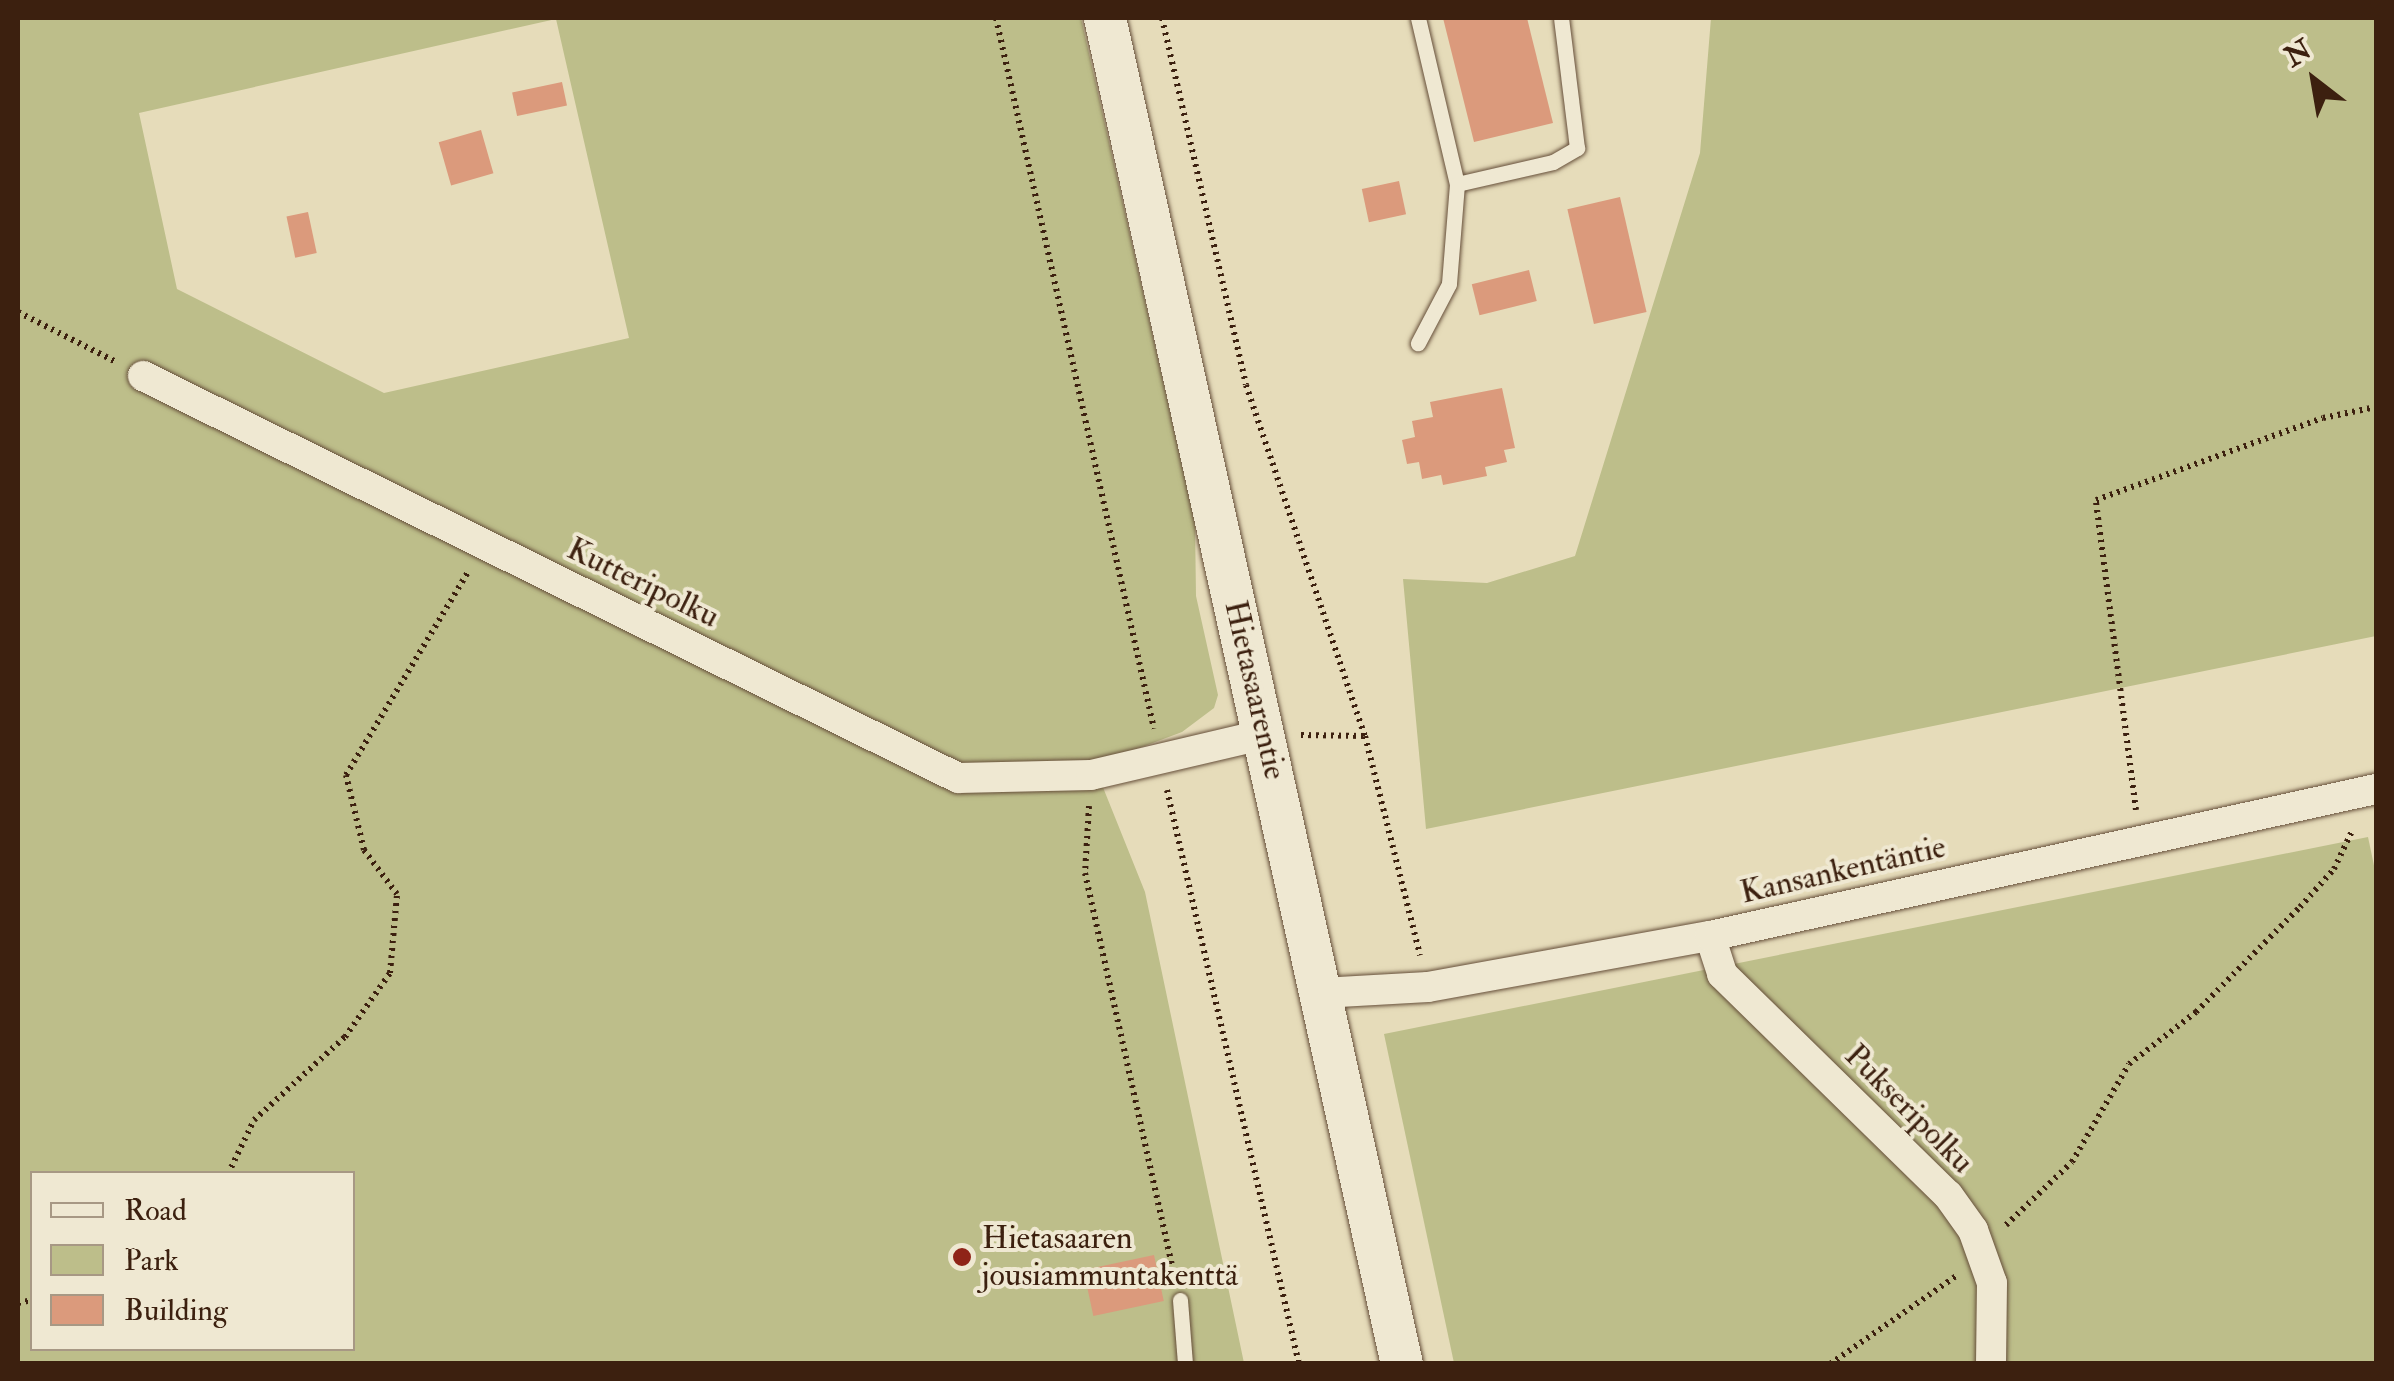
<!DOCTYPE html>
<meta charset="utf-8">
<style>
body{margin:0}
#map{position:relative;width:2394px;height:1381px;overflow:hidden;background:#e6dcba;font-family:"IM FELL Double Pica",serif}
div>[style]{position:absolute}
.green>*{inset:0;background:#bdbe8a}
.building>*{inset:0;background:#db9a7c;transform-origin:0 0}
.path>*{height:6px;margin-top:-3px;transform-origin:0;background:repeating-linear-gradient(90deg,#3c200f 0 2.5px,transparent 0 7.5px)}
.roads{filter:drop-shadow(0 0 2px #664f3a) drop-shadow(0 0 2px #664f3a)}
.lane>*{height:15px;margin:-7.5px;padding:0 7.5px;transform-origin:7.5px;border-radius:7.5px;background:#efe8d2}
.street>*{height:30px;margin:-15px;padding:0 15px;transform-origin:15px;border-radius:15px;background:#efe8d2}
.secondary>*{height:42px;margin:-21px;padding:0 21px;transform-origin:21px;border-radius:21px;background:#efe8d2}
.dots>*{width:28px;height:28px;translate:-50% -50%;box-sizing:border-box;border:5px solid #efe8d2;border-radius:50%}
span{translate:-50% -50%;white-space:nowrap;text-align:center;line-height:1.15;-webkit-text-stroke:8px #efe8d2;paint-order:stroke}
.street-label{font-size:32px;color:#3c200f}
.poi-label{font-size:32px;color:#3c200f}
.left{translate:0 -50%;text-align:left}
.frame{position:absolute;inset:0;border:20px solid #3c200f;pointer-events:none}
.legend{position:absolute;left:30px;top:1171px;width:325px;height:180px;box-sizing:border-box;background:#efe8d2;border:2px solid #a79884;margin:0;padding:12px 18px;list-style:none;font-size:30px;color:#3c200f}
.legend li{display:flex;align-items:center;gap:20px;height:50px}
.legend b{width:50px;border:2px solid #a79884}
.north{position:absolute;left:2264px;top:30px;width:100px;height:100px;-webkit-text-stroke:8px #efe8d2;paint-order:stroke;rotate:329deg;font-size:28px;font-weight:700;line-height:40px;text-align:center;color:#3c200f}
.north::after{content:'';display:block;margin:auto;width:35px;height:45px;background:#3c200f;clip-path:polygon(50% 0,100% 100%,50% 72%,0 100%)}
</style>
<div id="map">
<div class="green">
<i style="clip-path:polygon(evenodd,18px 18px,1081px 18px,1195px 523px,1196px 596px,1218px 695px,1214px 708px,1182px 732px,1094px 765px,1145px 892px,1244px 1363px,18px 1363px,18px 18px,556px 19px,629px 338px,384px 393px,177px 289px,139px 113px,556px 19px,18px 18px,32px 1174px,352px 1174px,352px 1348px,32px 1348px,32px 1174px)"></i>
<i style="clip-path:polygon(1711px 18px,2376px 18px,2376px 636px,1426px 829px,1403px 579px,1487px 583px,1575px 556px,1700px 153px)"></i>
<i style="clip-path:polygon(2368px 837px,2376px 875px,2376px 1363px,1454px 1363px,1384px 1034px)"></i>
</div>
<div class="building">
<i style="clip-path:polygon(1443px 18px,1527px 18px,1553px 123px,1474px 142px)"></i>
<i style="left:562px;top:82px;width:24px;height:51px;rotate:78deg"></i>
<i style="left:481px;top:130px;width:45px;height:44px;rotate:74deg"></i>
<i style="left:1399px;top:181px;width:34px;height:38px;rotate:78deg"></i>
<i style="left:1620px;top:197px;width:118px;height:54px;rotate:77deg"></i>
<i style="left:308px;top:212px;width:42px;height:22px;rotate:78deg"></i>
<i style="left:1529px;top:270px;width:32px;height:59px;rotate:76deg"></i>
<i style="clip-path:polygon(1502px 388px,1515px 448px,1504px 450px,1507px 462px,1485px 467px,1487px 476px,1443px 485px,1441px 475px,1422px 479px,1419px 462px,1407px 464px,1402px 440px,1415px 437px,1412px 421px,1433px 417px,1430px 402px)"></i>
<i style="left:1154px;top:1255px;width:47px;height:72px;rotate:78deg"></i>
</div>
<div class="path">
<i style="left:996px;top:18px;width:728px;rotate:77.47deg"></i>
<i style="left:1162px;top:18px;width:376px;rotate:77.1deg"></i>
<i style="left:1246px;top:385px;width:371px;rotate:71.3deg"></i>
<i style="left:1365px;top:736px;width:226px;rotate:75.9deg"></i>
<i style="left:18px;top:312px;width:108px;rotate:27deg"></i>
<i style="left:1301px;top:735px;width:64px;rotate:0.9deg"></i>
<i style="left:1167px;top:790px;width:589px;rotate:77.05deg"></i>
<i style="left:1089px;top:806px;width:67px;rotate:93.4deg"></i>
<i style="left:1085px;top:873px;width:416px;rotate:77.5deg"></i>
<i style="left:2136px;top:810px;width:313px;rotate:-97.4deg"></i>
<i style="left:2096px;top:500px;width:241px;rotate:-19.9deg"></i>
<i style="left:2323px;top:418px;width:54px;rotate:-11.7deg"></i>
<i style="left:228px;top:1174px;width:60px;rotate:-64.3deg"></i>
<i style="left:254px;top:1120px;width:123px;rotate:-42.4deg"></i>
<i style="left:345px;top:1037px;width:78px;rotate:-54.9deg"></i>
<i style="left:390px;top:973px;width:79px;rotate:-84.9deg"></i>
<i style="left:397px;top:894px;width:55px;rotate:-126.9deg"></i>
<i style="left:364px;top:850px;width:77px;rotate:-103.5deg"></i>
<i style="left:346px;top:775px;width:237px;rotate:-59deg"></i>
<i style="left:2006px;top:1225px;width:91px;rotate:-43.7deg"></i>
<i style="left:2072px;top:1162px;width:113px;rotate:-59.8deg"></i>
<i style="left:2129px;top:1064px;width:85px;rotate:-37.8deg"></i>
<i style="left:2196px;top:1012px;width:148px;rotate:-45.3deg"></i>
<i style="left:2300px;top:907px;width:51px;rotate:-48.2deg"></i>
<i style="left:2334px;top:869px;width:44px;rotate:-64.6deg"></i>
<i style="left:18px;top:1303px;width:14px;rotate:-12deg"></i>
<i style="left:1830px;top:1364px;width:154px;rotate:-34.9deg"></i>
</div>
<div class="roads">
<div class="lane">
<i style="left:1418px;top:18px;width:171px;rotate:76.8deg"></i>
<i style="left:1457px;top:184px;width:100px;rotate:94.6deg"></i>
<i style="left:1449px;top:284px;width:67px;rotate:117.7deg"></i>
<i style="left:1457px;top:184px;width:98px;rotate:-12.9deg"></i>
<i style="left:1553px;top:162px;width:28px;rotate:-30deg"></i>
<i style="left:1577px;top:148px;width:131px;rotate:-97deg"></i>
<i style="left:1180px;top:1300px;width:64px;rotate:85.5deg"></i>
</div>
<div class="street">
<i style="left:143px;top:376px;width:909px;rotate:26.25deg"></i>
<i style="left:958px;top:778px;width:133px;rotate:-1.3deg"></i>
<i style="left:1091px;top:775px;width:180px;rotate:-13.2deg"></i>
<i style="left:1710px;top:936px;width:40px;rotate:72deg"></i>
<i style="left:1722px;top:974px;width:316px;rotate:44.4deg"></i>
<i style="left:1948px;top:1195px;width:43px;rotate:54.5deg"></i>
<i style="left:1973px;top:1230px;width:56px;rotate:70.3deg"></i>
<i style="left:1992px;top:1283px;width:81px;rotate:90.7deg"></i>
<i style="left:1321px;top:993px;width:107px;rotate:-3.2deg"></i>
<i style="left:1428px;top:987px;width:287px;rotate:-10.3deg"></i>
<i style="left:1710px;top:936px;width:682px;rotate:-12.45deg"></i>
</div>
<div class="secondary">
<i style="left:1105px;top:18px;width:1378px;rotate:77.56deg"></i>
</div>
</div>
<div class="dots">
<i style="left:962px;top:1257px;background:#8f2418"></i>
</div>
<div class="street-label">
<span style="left:643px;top:583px;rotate:26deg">Kutteripolku</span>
<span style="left:1255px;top:690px;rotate:77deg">Hietasaarentie</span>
<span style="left:1843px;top:870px;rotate:-13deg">Kansankentäntie</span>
<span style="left:1909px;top:1109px;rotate:45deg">Pukseripolku</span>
</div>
<div class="poi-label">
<span class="left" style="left:982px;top:1257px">Hietasaaren<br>jousiammuntakenttä</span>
</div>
<div class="frame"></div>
<ul class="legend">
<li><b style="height:12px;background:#efe8d2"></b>Road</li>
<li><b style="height:28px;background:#bdbe8a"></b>Park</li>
<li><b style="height:28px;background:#db9a7c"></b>Building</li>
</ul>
<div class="north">N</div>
</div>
